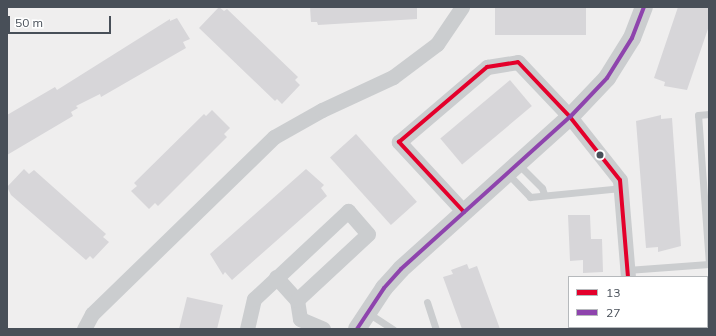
<!DOCTYPE html>
<style>
body{margin:0}
#map{position:relative;width:716px;height:336px;overflow:hidden;background:#efeeee;font-family:Mulish,sans-serif}
div>[style]{position:absolute}
.building>*{inset:0;background:#d7d6d9;transform-origin:0 0}
.service>*{height:7px;margin:-3.5px;padding:0 3.5px;transform-origin:3.5px;border-radius:3.5px;background:#cbcdcf}
.minor>*{height:15px;margin:-7.5px;padding:0 7.5px;transform-origin:7.5px;border-radius:7.5px;background:#cbcdcf}
.tertiary>*{height:18px;margin:-9px;padding:0 9px;transform-origin:9px;border-radius:9px;background:#cbcdcf}
.bus-1>*{height:4px;margin:-2px;padding:0 2px;transform-origin:2px;border-radius:2px;background:#e4002b}
.bus-2>*{height:4px;margin:-2px;padding:0 2px;transform-origin:2px;border-radius:2px;background:#8e44ad}
.dots>*{width:11px;height:11px;translate:-50% -50%;box-sizing:border-box;border:2px solid #fff;border-radius:50%}
span{translate:-50% -50%;white-space:nowrap;text-align:center;line-height:1.15;-webkit-text-stroke:3px #fff;paint-order:stroke}
.frame{position:absolute;inset:0;border:8px solid #484f58;pointer-events:none}
.legend{position:absolute;left:568px;top:276px;width:140px;height:52px;box-sizing:border-box;background:#fff;border:1px solid #b6b9bc;margin:0;padding:5px 7px;list-style:none;font-size:12px;color:#484f58}
.legend li{display:flex;align-items:center;gap:8px;height:20px}
.legend b{width:20px;border:1px solid #b6b9bc}
.scale{position:absolute;left:8px;top:16px;width:103px;height:18px;box-sizing:border-box;border:2px solid #484f58;border-top:0;padding-left:5px;font-size:12px;line-height:14px;white-space:nowrap;color:#484f58;-webkit-text-stroke:3px #fff;paint-order:stroke}
</style>
<div id="map">
<div class="building">
<i style="clip-path:polygon(219px 7px,224px 11px,227px 9px,298px 77px,295px 80px,300px 85px,282px 104px,277px 99px,275px 101px,199px 28px)"></i>
<i style="clip-path:polygon(310px 7px,417px 7px,417px 19px,318px 25px,317px 22px,311px 22px)"></i>
<i style="left:495px;top:7px;width:91px;height:28px"></i>
<i style="clip-path:polygon(678px 7px,709px 7px,709px 26px,687px 90px,664px 86px,665px 82px,654px 78px)"></i>
<i style="clip-path:polygon(177px 18px,190px 39px,183px 42px,186px 48px,101px 97px,100px 94px,76px 106px,78px 108px,71px 112px,73px 116px,7px 155px,7px 115px,55px 87px,57px 90px,170px 19px,170px 21px)"></i>
<i style="left:510px;top:80px;width:34px;height:91px;rotate:50deg"></i>
<i style="clip-path:polygon(212px 110px,230px 128px,224px 134px,227px 137px,158px 206px,155px 203px,149px 209px,131px 191px,137px 186px,134px 183px,204px 114px,206px 116px)"></i>
<i style="clip-path:polygon(661px 115px,661px 119px,672px 118px,681px 246px,658px 252px,658px 247px,646px 248px,636px 121px)"></i>
<i style="left:356px;top:134px;width:91px;height:35px;rotate:48deg"></i>
<i style="clip-path:polygon(24px 169px,29px 174px,34px 170px,106px 234px,103px 237px,109px 242px,93px 259px,90px 256px,86px 260px,11px 195px,7px 187px)"></i>
<i style="clip-path:polygon(306px 169px,324px 185px,321px 188px,327px 196px,232px 280px,225px 272px,223px 275px,210px 254px)"></i>
<i style="clip-path:polygon(568px 215px,590px 215px,591px 239px,602px 239px,603px 272px,583px 273px,583px 260px,570px 261px)"></i>
<i style="clip-path:polygon(467px 264px,469px 269px,477px 266px,500px 329px,462px 329px,443px 277px,453px 274px,451px 270px)"></i>
<i style="clip-path:polygon(187px 297px,223px 305px,217px 329px,179px 329px)"></i>
</div>
<div class="service">
<i style="left:518px;top:164px;width:34px;rotate:45deg"></i>
<i style="left:542px;top:188px;width:6px;rotate:72deg"></i>
<i style="left:508px;top:174px;width:32px;rotate:46deg"></i>
<i style="left:530px;top:197px;width:91px;rotate:-5.6deg"></i>
<i style="left:709px;top:264px;width:149px;rotate:-94.2deg"></i>
<i style="left:698px;top:115px;width:11px;rotate:-5deg"></i>
<i style="left:627px;top:270px;width:82px;rotate:-4.2deg"></i>
<i style="left:427px;top:302px;width:28px;rotate:72deg"></i>
<i style="left:368px;top:313px;width:30px;rotate:33deg"></i>
</div>
<div class="minor">
<i style="left:464px;top:212px;width:96px;rotate:-132.9deg"></i>
<i style="left:399px;top:142px;width:116px;rotate:-40.4deg"></i>
<i style="left:487px;top:67px;width:31px;rotate:-9deg"></i>
<i style="left:518px;top:62px;width:76px;rotate:46.6deg"></i>
<i style="left:570px;top:117px;width:80px;rotate:51.6deg"></i>
<i style="left:620px;top:180px;width:97px;rotate:85.3deg"></i>
<i style="left:276px;top:277px;width:31px;rotate:48deg"></i>
<i style="left:297px;top:300px;width:19px;rotate:81deg"></i>
<i style="left:300px;top:319px;width:25px;rotate:23deg"></i>
<i style="left:631px;top:327px;width:2px;rotate:63deg"></i>
<i style="left:84px;top:329px;width:17px;rotate:-62deg"></i>
<i style="left:92px;top:314px;width:254px;rotate:-44.2deg"></i>
<i style="left:274px;top:137px;width:55px;rotate:-29.4deg"></i>
<i style="left:322px;top:110px;width:78px;rotate:-24.9deg"></i>
<i style="left:393px;top:77px;width:55px;rotate:-36.9deg"></i>
<i style="left:437px;top:44px;width:45px;rotate:-56deg"></i>
<i style="left:247px;top:329px;width:31px;rotate:-77deg"></i>
<i style="left:254px;top:299px;width:129px;rotate:-43.1deg"></i>
<i style="left:348px;top:211px;width:30px;rotate:49deg"></i>
<i style="left:368px;top:234px;width:97px;rotate:137.1deg"></i>
</div>
<div class="tertiary">
<i style="left:357px;top:329px;width:49px;rotate:-56.6deg"></i>
<i style="left:384px;top:288px;width:25px;rotate:-48deg"></i>
<i style="left:401px;top:269px;width:227px;rotate:-42deg"></i>
<i style="left:570px;top:117px;width:54px;rotate:-46.5deg"></i>
<i style="left:607px;top:78px;width:47px;rotate:-58deg"></i>
<i style="left:632px;top:38px;width:33px;rotate:-69deg"></i>
</div>
<div class="bus-1">
<i style="left:464px;top:212px;width:96px;rotate:-132.9deg"></i>
<i style="left:399px;top:142px;width:116px;rotate:-40.4deg"></i>
<i style="left:487px;top:67px;width:31px;rotate:-9deg"></i>
<i style="left:518px;top:62px;width:76px;rotate:46.6deg"></i>
<i style="left:570px;top:117px;width:80px;rotate:51.6deg"></i>
<i style="left:620px;top:180px;width:97px;rotate:85.3deg"></i>
</div>
<div class="bus-2">
<i style="left:357px;top:329px;width:49px;rotate:-56.6deg"></i>
<i style="left:384px;top:288px;width:25px;rotate:-48deg"></i>
<i style="left:401px;top:269px;width:227px;rotate:-42deg"></i>
<i style="left:570px;top:117px;width:54px;rotate:-46.5deg"></i>
<i style="left:607px;top:78px;width:47px;rotate:-58deg"></i>
<i style="left:632px;top:38px;width:33px;rotate:-69deg"></i>
</div>
<div class="dots">
<i style="left:600px;top:155px;background:#484f58"></i>
</div>
<div class="frame"></div>
<ul class="legend">
<li><b style="height:5px;background:#e4002b"></b>13</li>
<li><b style="height:5px;background:#8e44ad"></b>27</li>
</ul>
<div class="scale">50 m</div>
</div>
